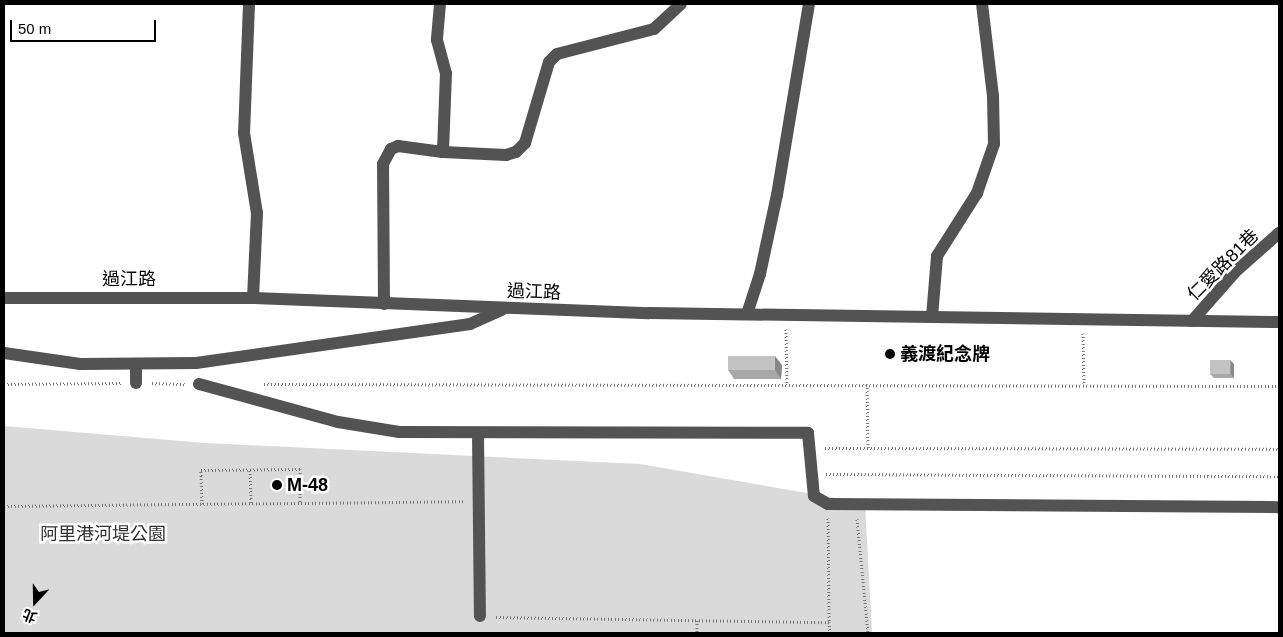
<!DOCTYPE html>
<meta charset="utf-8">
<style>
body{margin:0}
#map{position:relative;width:1283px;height:637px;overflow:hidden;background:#fff;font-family:Arial,"Noto Sans TC",sans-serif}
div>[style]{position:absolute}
.green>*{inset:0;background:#dadada}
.path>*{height:3px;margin-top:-1.5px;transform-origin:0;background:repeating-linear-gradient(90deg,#757575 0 1px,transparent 0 3.5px)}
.minor>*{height:12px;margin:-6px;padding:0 6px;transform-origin:6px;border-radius:6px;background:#535353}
.wall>*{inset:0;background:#a8a8a8}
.shaded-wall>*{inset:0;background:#888}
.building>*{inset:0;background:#c3c3c3;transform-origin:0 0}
.dots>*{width:14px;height:14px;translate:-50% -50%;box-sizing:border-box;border:2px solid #fff;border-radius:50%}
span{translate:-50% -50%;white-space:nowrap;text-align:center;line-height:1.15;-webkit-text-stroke:5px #fff;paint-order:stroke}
.street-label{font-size:18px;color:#000}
.poi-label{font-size:18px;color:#000;font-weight:700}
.left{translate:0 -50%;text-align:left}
.park-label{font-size:18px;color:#313131}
.frame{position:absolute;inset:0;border:5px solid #000;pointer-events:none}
.north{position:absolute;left:10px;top:577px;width:50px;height:50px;-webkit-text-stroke:4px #fff;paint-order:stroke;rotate:201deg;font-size:14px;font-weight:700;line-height:20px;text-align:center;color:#000}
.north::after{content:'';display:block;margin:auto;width:18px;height:22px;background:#000;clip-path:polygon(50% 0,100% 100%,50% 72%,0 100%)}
.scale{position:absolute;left:10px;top:20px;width:146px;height:22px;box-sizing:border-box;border:2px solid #000;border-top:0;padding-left:6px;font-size:15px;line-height:18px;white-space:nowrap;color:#000;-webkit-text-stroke:4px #fff;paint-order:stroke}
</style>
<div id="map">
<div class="green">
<i style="clip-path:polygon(4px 426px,205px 443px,640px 464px,865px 503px,872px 633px,4px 633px)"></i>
</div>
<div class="path">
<i style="left:786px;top:329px;width:55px;rotate:89deg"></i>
<i style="left:1083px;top:333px;width:52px;rotate:88.9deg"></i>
<i style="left:152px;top:383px;width:34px;rotate:2deg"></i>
<i style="left:4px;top:384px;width:117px;rotate:-0.5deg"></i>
<i style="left:264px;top:384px;width:1015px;rotate:0.11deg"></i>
<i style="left:867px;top:384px;width:64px;rotate:89.1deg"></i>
<i style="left:825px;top:448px;width:454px;rotate:0.1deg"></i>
<i style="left:250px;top:470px;width:33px;rotate:88deg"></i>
<i style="left:826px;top:474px;width:453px;rotate:0.3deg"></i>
<i style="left:202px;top:504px;width:34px;rotate:-92deg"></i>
<i style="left:201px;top:470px;width:99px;rotate:-0.6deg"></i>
<i style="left:300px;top:469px;width:34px;rotate:90deg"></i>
<i style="left:4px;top:506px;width:459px;rotate:-0.6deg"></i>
<i style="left:828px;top:518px;width:104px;rotate:89.4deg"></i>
<i style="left:857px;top:519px;width:115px;rotate:84.5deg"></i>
<i style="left:496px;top:617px;width:333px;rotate:0.9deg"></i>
<i style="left:829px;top:622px;width:11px;rotate:85deg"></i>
<i style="left:697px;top:620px;width:13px;rotate:90deg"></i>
</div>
<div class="minor">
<i style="left:249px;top:4px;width:129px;rotate:92.2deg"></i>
<i style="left:244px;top:133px;width:81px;rotate:80.8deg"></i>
<i style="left:257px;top:213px;width:85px;rotate:92.7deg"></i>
<i style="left:440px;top:4px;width:36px;rotate:95deg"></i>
<i style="left:437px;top:40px;width:34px;rotate:75deg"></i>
<i style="left:446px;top:73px;width:79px;rotate:92.2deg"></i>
<i style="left:4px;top:298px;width:249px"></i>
<i style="left:253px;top:298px;width:396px;rotate:2.2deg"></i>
<i style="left:649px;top:313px;width:630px;rotate:0.82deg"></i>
<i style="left:384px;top:304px;width:140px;rotate:-90.4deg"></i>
<i style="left:383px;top:164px;width:17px;rotate:-62deg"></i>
<i style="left:391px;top:149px;width:8px;rotate:-23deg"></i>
<i style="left:398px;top:146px;width:45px;rotate:7.6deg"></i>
<i style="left:443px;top:152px;width:63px;rotate:2.7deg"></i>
<i style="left:506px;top:155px;width:10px;rotate:-17deg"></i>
<i style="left:516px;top:152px;width:13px;rotate:-45deg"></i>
<i style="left:525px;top:143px;width:84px;rotate:-73.5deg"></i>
<i style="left:549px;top:62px;width:11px;rotate:-45deg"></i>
<i style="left:557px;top:54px;width:100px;rotate:-14.5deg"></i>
<i style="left:654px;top:29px;width:37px;rotate:-43deg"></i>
<i style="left:747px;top:314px;width:42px;rotate:-72deg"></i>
<i style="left:760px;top:274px;width:81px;rotate:-77.9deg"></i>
<i style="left:777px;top:195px;width:194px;rotate:-80.5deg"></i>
<i style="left:932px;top:317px;width:61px;rotate:-85.3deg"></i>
<i style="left:937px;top:256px;width:75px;rotate:-57.6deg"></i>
<i style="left:977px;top:193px;width:52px;rotate:-70.9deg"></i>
<i style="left:994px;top:144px;width:48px;rotate:-91.2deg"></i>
<i style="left:993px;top:96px;width:93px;rotate:-96.8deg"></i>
<i style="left:1192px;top:321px;width:65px;rotate:-48.7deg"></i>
<i style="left:1235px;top:272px;width:59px;rotate:-41.6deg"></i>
<i style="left:4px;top:353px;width:77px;rotate:8.2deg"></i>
<i style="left:80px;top:364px;width:116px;rotate:-0.5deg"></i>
<i style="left:196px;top:363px;width:277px;rotate:-8.1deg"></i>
<i style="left:470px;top:324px;width:35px;rotate:-24deg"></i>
<i style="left:136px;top:383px;width:18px;rotate:-90deg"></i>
<i style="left:199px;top:384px;width:144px;rotate:15.3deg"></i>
<i style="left:338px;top:422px;width:62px;rotate:9.3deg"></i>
<i style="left:399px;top:432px;width:409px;rotate:0.1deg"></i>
<i style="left:808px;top:433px;width:63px;rotate:84.6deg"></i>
<i style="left:814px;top:496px;width:16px;rotate:30deg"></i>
<i style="left:828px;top:504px;width:451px;rotate:0.4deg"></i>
<i style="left:478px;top:433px;width:183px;rotate:89.4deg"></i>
</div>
<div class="wall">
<i style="clip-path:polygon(1234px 364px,1234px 378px,1214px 378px,1210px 374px)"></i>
<i style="clip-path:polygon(782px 365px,781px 379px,734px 379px,728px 370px)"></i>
</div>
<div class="shaded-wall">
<i style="clip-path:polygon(775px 356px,782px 365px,781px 379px,775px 370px)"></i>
<i style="clip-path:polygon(1230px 360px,1234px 364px,1234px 378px,1231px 374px)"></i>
</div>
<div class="building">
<i style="left:728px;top:356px;width:47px;height:14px"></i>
<i style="left:1210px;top:360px;width:20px;height:14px"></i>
</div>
<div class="dots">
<i style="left:890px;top:354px;background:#000"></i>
<i style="left:277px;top:485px;background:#000"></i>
</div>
<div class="street-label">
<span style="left:1223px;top:265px;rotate:-45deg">仁愛路81巷</span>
<span style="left:129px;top:279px">過江路</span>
<span style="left:534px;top:292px;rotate:2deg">過江路</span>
</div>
<div class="poi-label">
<span class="left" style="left:900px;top:354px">義渡紀念牌</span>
<span class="left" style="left:287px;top:485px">M-48</span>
</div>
<div class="park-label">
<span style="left:103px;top:534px">阿里港河堤公園</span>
</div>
<div class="frame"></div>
<div class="north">北</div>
<div class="scale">50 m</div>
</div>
